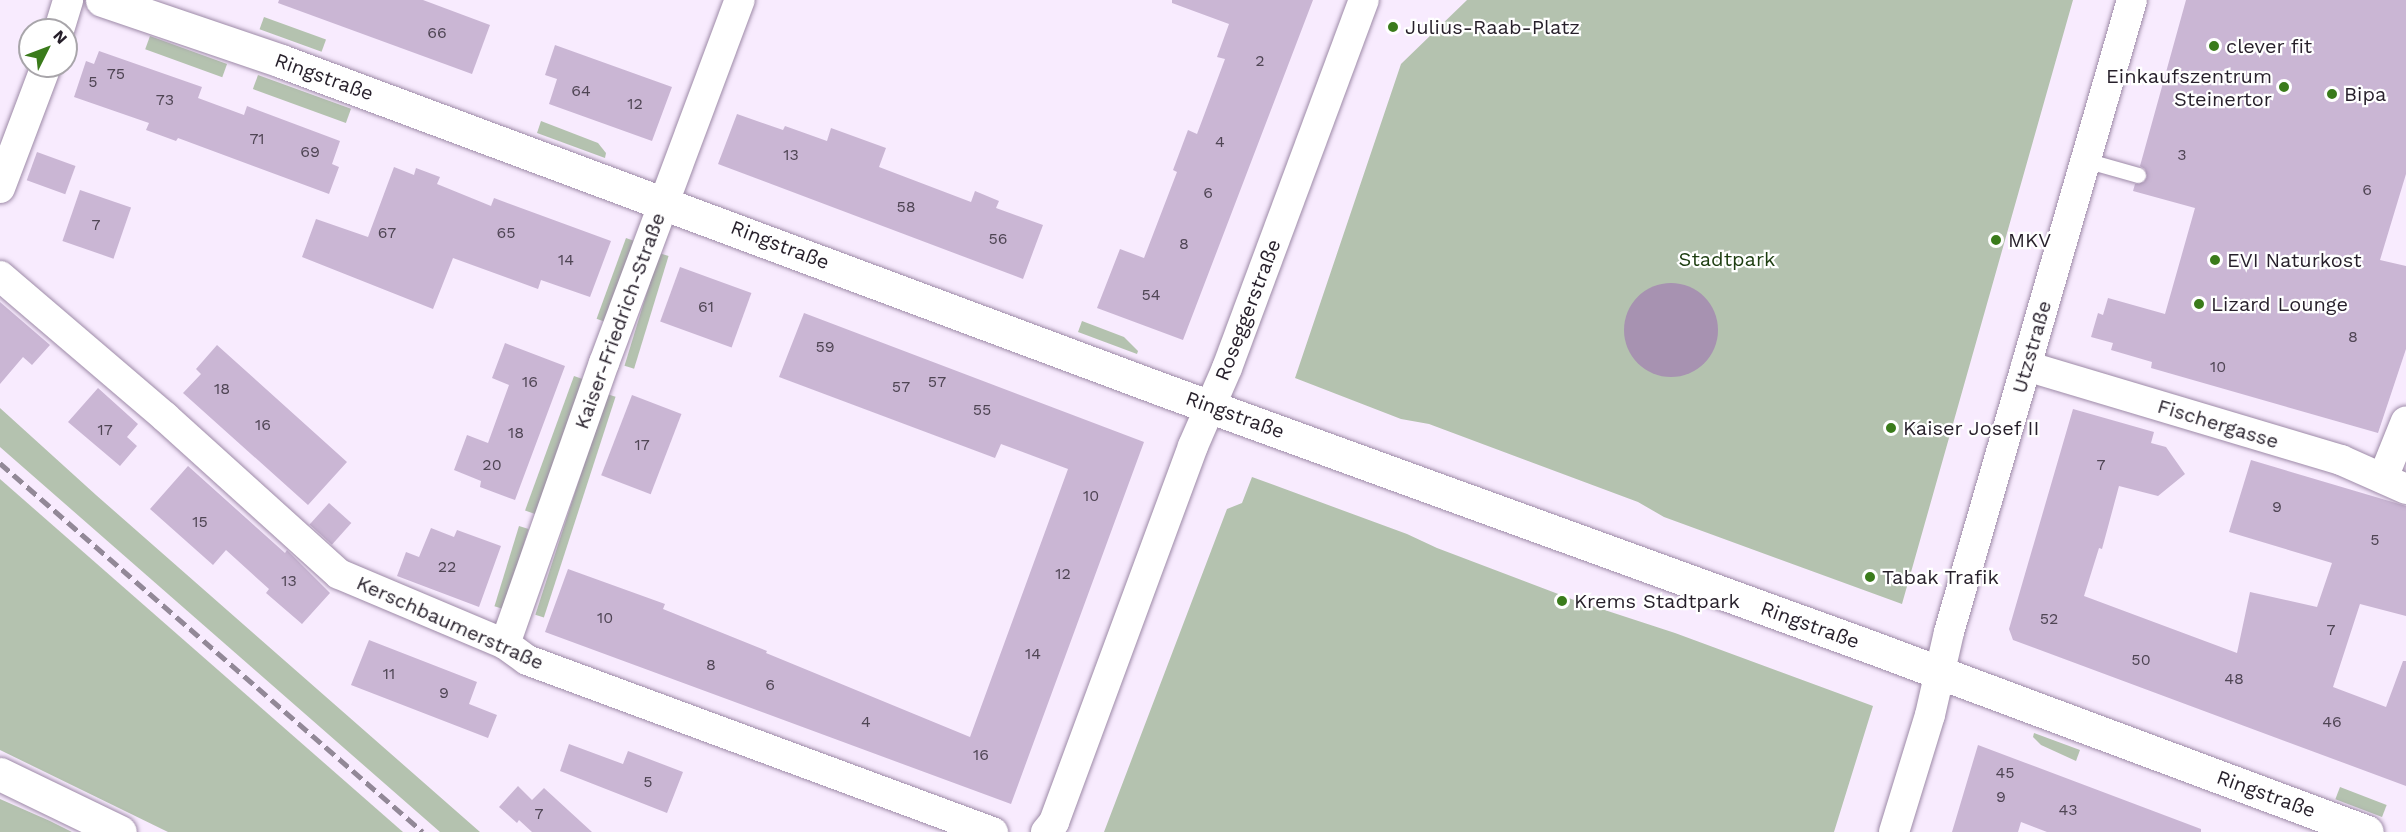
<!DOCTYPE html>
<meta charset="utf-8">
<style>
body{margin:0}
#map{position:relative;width:2406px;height:832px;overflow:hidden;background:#f8ebfe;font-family:"Work Sans",sans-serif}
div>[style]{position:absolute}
.green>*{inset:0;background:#b4c2af;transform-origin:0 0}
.water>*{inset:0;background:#a792b1}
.round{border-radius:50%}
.building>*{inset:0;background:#cab6d4;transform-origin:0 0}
.roads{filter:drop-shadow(0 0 2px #9d8aa7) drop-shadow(0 0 2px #9d8aa7)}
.service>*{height:15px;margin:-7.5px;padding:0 7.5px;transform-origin:7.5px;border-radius:7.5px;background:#fff}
.minor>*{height:30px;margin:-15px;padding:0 15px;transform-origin:15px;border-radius:15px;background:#fff}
.primary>*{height:33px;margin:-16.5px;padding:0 16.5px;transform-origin:16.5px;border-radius:16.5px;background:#fff}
.trunk>*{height:33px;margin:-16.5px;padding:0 16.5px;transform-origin:16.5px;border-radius:16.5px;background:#fff}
.rail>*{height:4.5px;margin-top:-2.25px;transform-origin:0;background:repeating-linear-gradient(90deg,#928897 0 12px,transparent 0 18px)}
.dots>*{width:16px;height:16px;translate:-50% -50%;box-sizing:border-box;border:3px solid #fff;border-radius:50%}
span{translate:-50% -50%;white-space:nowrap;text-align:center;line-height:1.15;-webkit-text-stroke:4.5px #fff;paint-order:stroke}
.number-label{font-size:16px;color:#4f4554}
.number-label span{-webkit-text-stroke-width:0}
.poi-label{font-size:20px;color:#261f2a}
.left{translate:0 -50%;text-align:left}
.right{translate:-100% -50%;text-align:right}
.street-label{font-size:20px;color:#261f2a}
.park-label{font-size:20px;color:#1d3d10}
.north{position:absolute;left:18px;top:18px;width:60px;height:60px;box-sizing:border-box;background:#fff;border:2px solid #a8a5aa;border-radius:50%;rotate:48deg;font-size:16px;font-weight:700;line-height:24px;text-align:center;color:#261f2a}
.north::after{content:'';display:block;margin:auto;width:21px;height:27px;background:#3a7b1b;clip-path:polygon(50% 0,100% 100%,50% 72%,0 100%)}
</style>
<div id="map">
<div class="green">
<i style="clip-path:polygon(1467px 0,2073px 0,1902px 604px,1664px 517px,1638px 502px,1429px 424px,1401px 419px,1295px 378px,1401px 64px)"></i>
<i style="left:264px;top:17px;width:66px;height:13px;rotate:20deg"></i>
<i style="left:150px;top:36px;width:82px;height:14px;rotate:20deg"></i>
<i style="left:258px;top:75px;width:99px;height:15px;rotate:20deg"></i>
<i style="clip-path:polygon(541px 121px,598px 143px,606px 153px,605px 158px,537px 133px)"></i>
<i style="left:626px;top:238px;width:12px;height:86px;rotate:20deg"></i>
<i style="left:659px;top:253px;width:10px;height:118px;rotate:17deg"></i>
<i style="clip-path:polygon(1082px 321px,1124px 337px,1138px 351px,1137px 354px,1078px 332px)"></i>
<i style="left:574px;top:376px;width:12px;height:143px;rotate:20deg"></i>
<i style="left:607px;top:394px;width:9px;height:232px;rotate:18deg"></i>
<i style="clip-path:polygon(0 408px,96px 495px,480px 832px,440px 832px,0 447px)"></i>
<i style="clip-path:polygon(1252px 477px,1407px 534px,1437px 548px,1574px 600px,1675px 633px,1873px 706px,1834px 832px,1104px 832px,1227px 509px,1242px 503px)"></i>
<i style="clip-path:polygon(0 479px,403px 832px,168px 832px,0 750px)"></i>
<i style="left:519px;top:526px;width:10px;height:84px;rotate:17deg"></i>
<i style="clip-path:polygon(2034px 733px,2080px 750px,2076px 761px,2041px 745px,2033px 737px)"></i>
<i style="left:2340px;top:787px;width:50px;height:13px;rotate:21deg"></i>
<i style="clip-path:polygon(0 799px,50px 821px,72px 832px,0 832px)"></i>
</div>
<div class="water">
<i class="round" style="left:1624px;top:283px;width:94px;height:94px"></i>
</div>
<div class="building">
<i style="clip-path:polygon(279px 0,423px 0,490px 25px,472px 74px,278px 3px)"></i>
<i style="clip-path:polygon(1172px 0,1313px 0,1183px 340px,1097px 308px,1120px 249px,1144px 258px,1177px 172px,1173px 170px,1188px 130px,1197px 134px,1225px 59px,1217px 57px,1229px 24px,1172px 3px)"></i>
<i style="clip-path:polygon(2186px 0,2406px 0,2406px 174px,2380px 260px,2406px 266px,2406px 349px,2378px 433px,2151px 368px,2152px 362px,2111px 350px,2113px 343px,2091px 337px,2098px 313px,2103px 315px,2108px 298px,2165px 314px,2195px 208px,2133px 191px,2135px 184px,2144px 182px,2147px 177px,2145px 169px,2140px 166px)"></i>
<i style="clip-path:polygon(555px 45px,672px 87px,652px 141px,549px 104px,557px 79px,545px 75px)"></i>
<i style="clip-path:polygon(99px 51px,202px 87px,198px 98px,244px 115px,247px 106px,340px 141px,332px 164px,339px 167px,329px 194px,178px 138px,176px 141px,146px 130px,149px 123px,74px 97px,86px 61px,94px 64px)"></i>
<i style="clip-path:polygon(737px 114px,783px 130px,785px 126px,827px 141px,831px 128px,886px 148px,879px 167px,971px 202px,975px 191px,999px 201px,996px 208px,1043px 225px,1023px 279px,718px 164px)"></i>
<i style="left:37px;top:152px;width:41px;height:30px;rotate:20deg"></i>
<i style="clip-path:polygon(394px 167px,414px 175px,416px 168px,440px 177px,437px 184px,491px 206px,494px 198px,611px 241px,590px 297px,541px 280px,538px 289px,453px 258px,433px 309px,302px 257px,316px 219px,368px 237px)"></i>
<i style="left:80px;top:190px;width:54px;height:54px;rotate:19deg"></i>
<i style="left:680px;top:267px;width:76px;height:58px;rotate:20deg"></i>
<i style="clip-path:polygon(0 302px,50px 345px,32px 365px,23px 357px,0 384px)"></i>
<i style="clip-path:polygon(804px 313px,1144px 442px,1011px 804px,545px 632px,568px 569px,665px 604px,663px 609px,767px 651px,766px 653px,970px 737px,1068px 469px,1001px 444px,995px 458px,779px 377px)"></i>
<i style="clip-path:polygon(505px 343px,565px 366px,515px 500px,480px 487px,481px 481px,454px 470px,467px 435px,488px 443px,509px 385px,492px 378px)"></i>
<i style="clip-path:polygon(217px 345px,347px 462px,308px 505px,183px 393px,201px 374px,196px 369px)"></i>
<i style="clip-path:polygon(98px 388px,138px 424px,127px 437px,137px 446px,120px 466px,68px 422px)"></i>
<i style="left:632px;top:395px;width:53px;height:86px;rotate:21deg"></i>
<i style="clip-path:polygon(2073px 409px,2154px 432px,2151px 443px,2166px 447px,2185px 474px,2158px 496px,2119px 486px,2102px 549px,2099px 548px,2084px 596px,2237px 653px,2250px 592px,2317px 607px,2332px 563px,2229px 532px,2251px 460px,2406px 506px,2406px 616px,2360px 604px,2333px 687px,2386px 707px,2403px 661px,2406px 661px,2406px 786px,2013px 640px,2009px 629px)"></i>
<i style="clip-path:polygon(188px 466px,285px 553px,287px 550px,330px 593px,302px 624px,266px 593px,269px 589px,226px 550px,213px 565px,150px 509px)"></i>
<i style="left:329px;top:503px;width:30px;height:29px;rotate:42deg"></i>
<i style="clip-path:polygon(431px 528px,454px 537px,457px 530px,501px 546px,479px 607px,397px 576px,406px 552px,419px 557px)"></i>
<i style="clip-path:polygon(369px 640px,477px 682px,469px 704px,497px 715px,488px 738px,351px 685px)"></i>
<i style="clip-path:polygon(569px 744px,623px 764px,628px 751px,683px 772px,667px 813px,560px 771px)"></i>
<i style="clip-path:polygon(1978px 745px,2201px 829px,2201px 832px,2047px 832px,2021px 822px,2018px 832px,1952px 832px)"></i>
<i style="clip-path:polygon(518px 786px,532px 800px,544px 788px,592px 832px,532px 832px,519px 820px,517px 823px,499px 807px)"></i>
</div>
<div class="roads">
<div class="service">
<i style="left:2085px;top:160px;width:55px;rotate:15.8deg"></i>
</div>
<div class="minor">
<i style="left:59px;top:30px;width:31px;rotate:-73deg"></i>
<i style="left:0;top:188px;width:130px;rotate:-69.3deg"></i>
<i style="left:0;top:276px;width:217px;rotate:40.5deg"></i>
<i style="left:165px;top:417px;width:234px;rotate:42.1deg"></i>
<i style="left:339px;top:574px;width:180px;rotate:22.9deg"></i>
<i style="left:505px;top:644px;width:27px;rotate:36deg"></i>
<i style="left:527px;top:660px;width:497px;rotate:20.3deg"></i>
<i style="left:2026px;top:366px;width:329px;rotate:16.6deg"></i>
<i style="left:2341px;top:460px;width:71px;rotate:24deg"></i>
<i style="left:2383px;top:478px;width:61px;rotate:-68deg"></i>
<i style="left:505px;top:644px;width:298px;rotate:-70.6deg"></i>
<i style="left:604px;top:363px;width:388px;rotate:-69.5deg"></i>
<i style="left:1046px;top:832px;width:13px;rotate:-51deg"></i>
<i style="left:1054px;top:822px;width:401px;rotate:-69.7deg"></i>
<i style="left:1193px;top:446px;width:85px;rotate:-66.4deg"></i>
<i style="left:1227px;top:368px;width:393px;rotate:-69.6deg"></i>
<i style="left:1894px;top:832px;width:122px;rotate:-72.9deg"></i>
<i style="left:1930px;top:715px;width:85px;rotate:-77.1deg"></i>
<i style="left:1949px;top:632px;width:658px;rotate:-73.85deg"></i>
</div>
<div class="primary">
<i style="left:102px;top:0;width:189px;rotate:18.8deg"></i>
<i style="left:281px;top:61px;width:939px;rotate:20.44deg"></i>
<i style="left:1161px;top:389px;width:755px;rotate:19.97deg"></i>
<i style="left:1871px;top:647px;width:529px;rotate:20.45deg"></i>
</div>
<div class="trunk">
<i style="left:0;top:774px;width:133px;rotate:25.8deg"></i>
</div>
</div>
<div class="rail">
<i style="left:0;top:463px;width:561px;rotate:41.1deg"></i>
</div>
<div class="dots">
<i style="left:1393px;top:27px;background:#3a7b1b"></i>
<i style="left:2214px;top:46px;background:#3a7b1b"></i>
<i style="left:2284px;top:87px;background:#3a7b1b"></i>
<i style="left:2332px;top:94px;background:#3a7b1b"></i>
<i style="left:1996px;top:240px;background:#3a7b1b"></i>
<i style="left:2215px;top:260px;background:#3a7b1b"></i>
<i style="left:2199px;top:304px;background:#3a7b1b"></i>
<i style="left:1891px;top:428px;background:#3a7b1b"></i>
<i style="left:1870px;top:577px;background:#3a7b1b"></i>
<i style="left:1562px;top:601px;background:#3a7b1b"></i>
</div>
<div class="number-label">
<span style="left:437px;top:33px">66</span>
<span style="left:1260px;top:61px">2</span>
<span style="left:116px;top:74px">75</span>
<span style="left:93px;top:82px">5</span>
<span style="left:581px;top:91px">64</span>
<span style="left:165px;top:100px">73</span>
<span style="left:635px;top:104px">12</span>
<span style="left:257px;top:139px">71</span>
<span style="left:1220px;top:142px">4</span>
<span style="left:310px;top:152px">69</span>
<span style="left:791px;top:155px">13</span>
<span style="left:2182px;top:155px">3</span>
<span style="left:2367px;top:190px">6</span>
<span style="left:1208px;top:193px">6</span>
<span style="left:906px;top:207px">58</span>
<span style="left:96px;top:225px">7</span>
<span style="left:387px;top:233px">67</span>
<span style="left:506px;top:233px">65</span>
<span style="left:998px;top:239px">56</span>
<span style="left:1184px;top:244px">8</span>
<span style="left:566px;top:260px">14</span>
<span style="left:1151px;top:295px">54</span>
<span style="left:706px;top:307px">61</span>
<span style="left:2353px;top:337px">8</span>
<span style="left:825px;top:347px">59</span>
<span style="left:2218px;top:367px">10</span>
<span style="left:530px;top:382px">16</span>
<span style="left:937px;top:382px">57</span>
<span style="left:901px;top:387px">57</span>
<span style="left:222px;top:389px">18</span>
<span style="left:982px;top:410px">55</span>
<span style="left:263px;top:425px">16</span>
<span style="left:105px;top:430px">17</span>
<span style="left:516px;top:433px">18</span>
<span style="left:642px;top:445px">17</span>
<span style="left:492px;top:465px">20</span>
<span style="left:2101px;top:465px">7</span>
<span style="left:1091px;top:496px">10</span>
<span style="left:2277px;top:507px">9</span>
<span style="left:200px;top:522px">15</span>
<span style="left:2375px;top:540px">5</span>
<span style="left:447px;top:567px">22</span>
<span style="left:1063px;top:574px">12</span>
<span style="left:289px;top:581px">13</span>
<span style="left:605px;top:618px">10</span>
<span style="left:2049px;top:619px">52</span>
<span style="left:2331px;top:630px">7</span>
<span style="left:1033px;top:654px">14</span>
<span style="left:2141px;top:660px">50</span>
<span style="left:711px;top:665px">8</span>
<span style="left:389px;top:674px">11</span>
<span style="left:2234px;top:679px">48</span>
<span style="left:770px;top:685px">6</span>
<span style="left:444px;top:693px">9</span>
<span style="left:866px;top:722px">4</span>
<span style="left:2332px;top:722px">46</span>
<span style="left:981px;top:755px">16</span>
<span style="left:2005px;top:773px">45</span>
<span style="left:648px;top:782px">5</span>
<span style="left:2001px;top:797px">9</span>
<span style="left:2068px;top:810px">43</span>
<span style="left:539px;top:814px">7</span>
</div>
<div class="poi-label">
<span class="left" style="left:1405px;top:27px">Julius-Raab-Platz</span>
<span class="left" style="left:2226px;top:46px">clever fit</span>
<span class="right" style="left:2272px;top:88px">Einkaufszentrum<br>Steinertor</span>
<span class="left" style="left:2344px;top:94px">Bipa</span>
<span class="left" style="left:2008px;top:240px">MKV</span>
<span class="left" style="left:2227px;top:260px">EVI Naturkost</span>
<span class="left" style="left:2211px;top:304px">Lizard Lounge</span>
<span class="left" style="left:1903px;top:428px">Kaiser Josef II</span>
<span class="left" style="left:1882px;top:577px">Tabak Trafik</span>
<span class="left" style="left:1574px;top:601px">Krems Stadtpark</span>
</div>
<div class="street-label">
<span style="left:324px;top:77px;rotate:20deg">Ringstraße</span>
<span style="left:780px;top:245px;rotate:21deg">Ringstraße</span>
<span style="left:1248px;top:310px;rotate:-69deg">Roseggerstraße</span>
<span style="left:620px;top:321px;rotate:-70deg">Kaiser-Friedrich-Straße</span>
<span style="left:2032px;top:347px;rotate:-74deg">Utzstraße</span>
<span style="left:1235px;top:415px;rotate:20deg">Ringstraße</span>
<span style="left:2218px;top:424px;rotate:17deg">Fischergasse</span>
<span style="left:450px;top:623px;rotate:24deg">Kerschbaumerstraße</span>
<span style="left:1810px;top:625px;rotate:20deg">Ringstraße</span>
<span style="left:2266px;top:794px;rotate:20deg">Ringstraße</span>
</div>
<div class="park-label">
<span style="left:1727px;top:259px">Stadtpark</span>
</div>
<div class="north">N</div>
</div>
